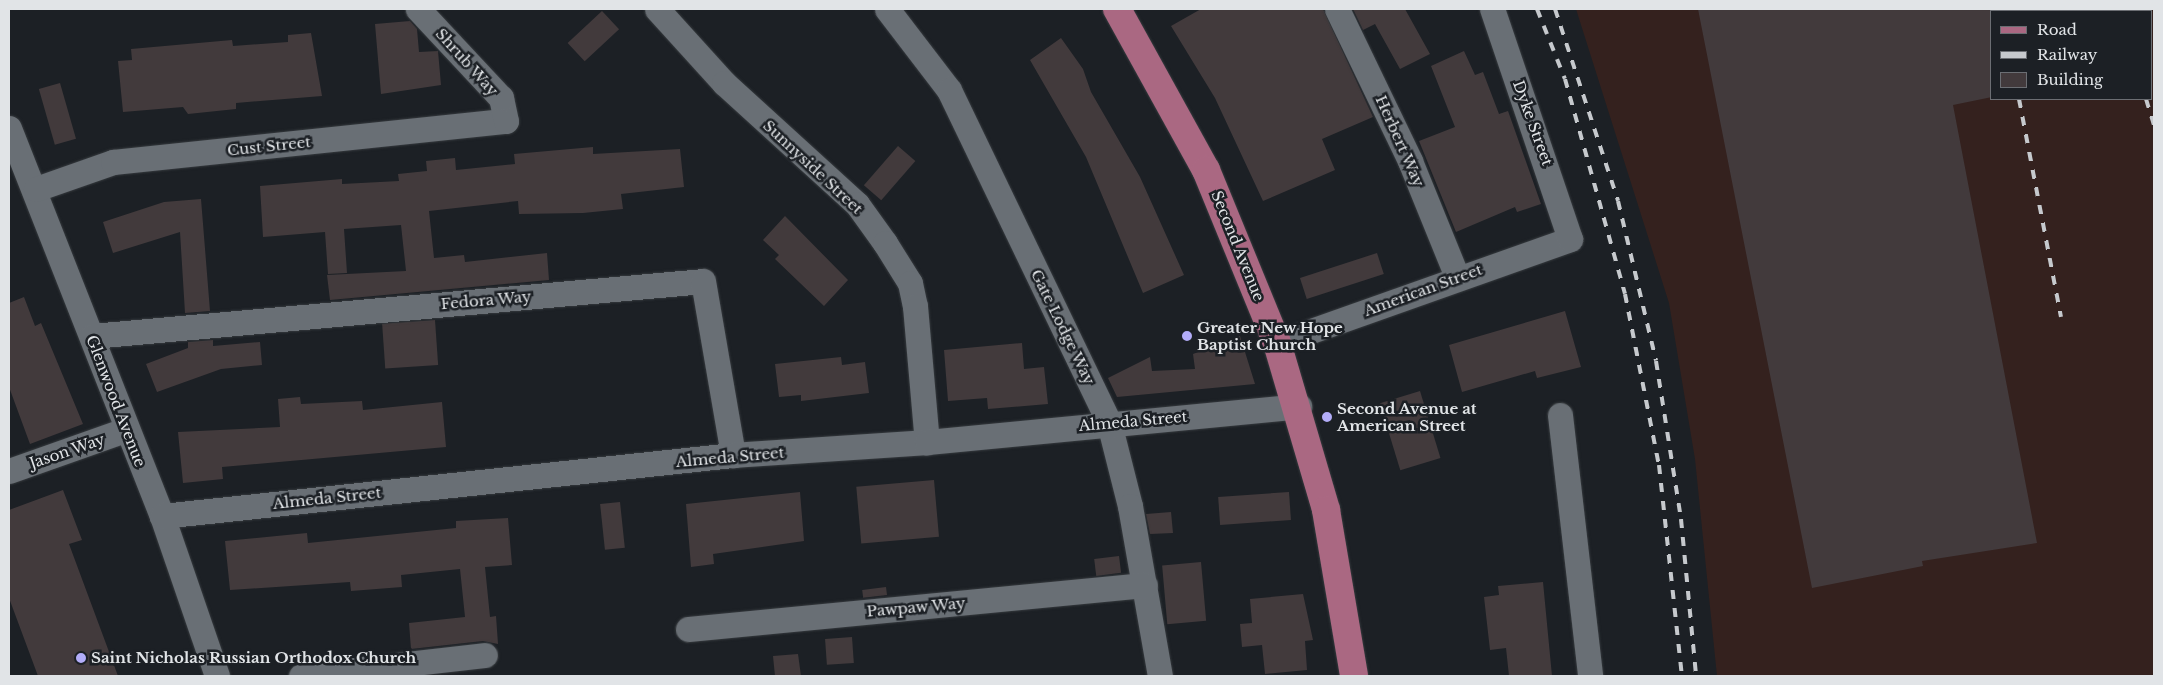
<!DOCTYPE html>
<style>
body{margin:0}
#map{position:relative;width:2163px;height:685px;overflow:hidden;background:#1c2025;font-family:"Libre Baskerville",serif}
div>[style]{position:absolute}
.industrial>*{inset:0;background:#34211e}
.building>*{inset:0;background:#423a3c;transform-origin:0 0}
.roads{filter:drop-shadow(0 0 1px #363a3e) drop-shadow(0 0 1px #363a3e)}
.minor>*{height:25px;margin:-12.5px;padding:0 12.5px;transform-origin:12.5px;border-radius:12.5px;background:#696f75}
.major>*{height:28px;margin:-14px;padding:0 14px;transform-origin:14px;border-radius:14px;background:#aa6882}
.rail>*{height:4px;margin-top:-2px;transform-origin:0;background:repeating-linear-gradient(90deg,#c6c9cd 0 9px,transparent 0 18px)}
.dots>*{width:14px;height:14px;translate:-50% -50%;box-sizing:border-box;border:2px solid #1c2025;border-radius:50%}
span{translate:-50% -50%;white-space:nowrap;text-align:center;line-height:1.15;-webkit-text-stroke:5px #1c2025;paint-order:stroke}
.street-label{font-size:15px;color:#e1e4e7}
.poi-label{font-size:15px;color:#e1e4e7;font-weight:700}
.left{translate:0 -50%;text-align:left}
.frame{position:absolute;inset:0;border:10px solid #e1e4e7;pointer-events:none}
.legend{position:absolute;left:1990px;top:10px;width:162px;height:90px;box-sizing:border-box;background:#1c2025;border:1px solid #6b6e73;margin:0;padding:6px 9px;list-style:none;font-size:15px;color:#e1e4e7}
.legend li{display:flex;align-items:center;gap:10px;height:25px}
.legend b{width:25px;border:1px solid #6b6e73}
</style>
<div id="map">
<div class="industrial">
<i style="clip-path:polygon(evenodd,1576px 9px,2154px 9px,2154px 676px,1717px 676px,1695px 459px,1669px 303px,1576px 9px,1992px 11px,2152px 11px,2152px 99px,1992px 99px,1992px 11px)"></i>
</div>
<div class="building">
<i style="clip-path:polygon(1201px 9px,1323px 9px,1373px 117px,1322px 139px,1335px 170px,1263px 201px,1215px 98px,1171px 26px)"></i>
<i style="clip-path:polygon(1353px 9px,1405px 9px,1430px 54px,1400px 69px,1375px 24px,1363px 30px)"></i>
<i style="clip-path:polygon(1698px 9px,1992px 9px,1992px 97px,1953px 105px,2037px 543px,1922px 561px,1923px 566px,1812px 588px)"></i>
<i style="left:602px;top:11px;width:25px;height:47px;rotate:47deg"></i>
<i style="clip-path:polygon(410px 21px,417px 29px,419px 52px,438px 51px,441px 85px,381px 94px,375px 24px)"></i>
<i style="clip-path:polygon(311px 33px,322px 96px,236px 103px,236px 109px,188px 114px,183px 107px,123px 112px,118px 61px,132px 60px,131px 49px,232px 40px,233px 46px,288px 42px,288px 35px)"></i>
<i style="clip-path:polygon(1061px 38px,1083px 69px,1091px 92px,1140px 177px,1184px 275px,1143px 293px,1086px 157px,1030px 60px)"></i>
<i style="clip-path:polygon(1464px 51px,1475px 75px,1483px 72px,1499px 114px,1508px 111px,1541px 204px,1517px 212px,1515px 207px,1456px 232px,1419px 141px,1455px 127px,1431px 66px)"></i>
<i style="left:60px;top:83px;width:58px;height:22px;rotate:74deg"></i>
<i style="left:898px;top:146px;width:23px;height:52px;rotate:41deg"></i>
<i style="clip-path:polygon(593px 147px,593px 154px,680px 149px,684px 187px,621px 194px,623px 209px,583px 213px,519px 214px,518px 201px,429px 211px,434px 258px,464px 255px,465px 262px,547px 253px,549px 280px,330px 300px,327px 275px,406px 271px,401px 225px,344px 229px,347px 273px,328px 274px,325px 232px,263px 237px,260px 186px,342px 179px,342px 184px,399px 181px,398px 174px,427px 171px,426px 161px,455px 158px,456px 170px,515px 164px,514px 154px)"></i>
<i style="clip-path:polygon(201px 199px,210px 311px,185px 313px,180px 232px,113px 253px,103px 222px,164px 202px)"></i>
<i style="clip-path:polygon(785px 216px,848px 280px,824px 306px,775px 259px,779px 255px,763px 240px)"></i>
<i style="left:1377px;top:253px;width:22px;height:81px;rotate:72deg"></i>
<i style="clip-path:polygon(24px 297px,35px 326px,41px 323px,83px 424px,30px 444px,9px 387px,9px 303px)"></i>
<i style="clip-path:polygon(1565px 311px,1581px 367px,1537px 378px,1535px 371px,1462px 392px,1449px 345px)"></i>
<i style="left:435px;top:320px;width:45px;height:53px;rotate:86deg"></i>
<i style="clip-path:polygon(1240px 336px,1255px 384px,1117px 397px,1108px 378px,1150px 357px,1152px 371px,1195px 369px,1193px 354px)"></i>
<i style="clip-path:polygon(213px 340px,213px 346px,260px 342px,262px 365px,221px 369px,157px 392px,146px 364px,188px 348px,188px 342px)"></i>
<i style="clip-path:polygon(1022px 343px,1024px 369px,1044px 367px,1048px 404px,988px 409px,987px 398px,948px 401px,944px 350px)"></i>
<i style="clip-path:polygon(841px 357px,842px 365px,865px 362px,869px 393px,801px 401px,801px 395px,779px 397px,775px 364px)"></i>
<i style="left:1420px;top:391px;width:70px;height:42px;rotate:73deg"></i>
<i style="clip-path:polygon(300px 397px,301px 404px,362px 401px,363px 410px,442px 402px,446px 447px,222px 467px,223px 479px,183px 483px,178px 432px,280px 427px,278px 399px)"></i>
<i style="left:934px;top:480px;width:57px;height:78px;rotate:85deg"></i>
<i style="clip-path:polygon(63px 490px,82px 540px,69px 544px,118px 676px,38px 676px,9px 598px,9px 510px)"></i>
<i style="clip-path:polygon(800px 492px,804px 541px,713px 554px,714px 564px,691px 567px,686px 504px)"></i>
<i style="left:1289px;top:492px;width:28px;height:71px;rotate:86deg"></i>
<i style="left:620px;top:502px;width:46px;height:20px;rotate:84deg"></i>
<i style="clip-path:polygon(1171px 512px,1173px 533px,1150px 534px,1146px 514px)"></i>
<i style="clip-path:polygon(508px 518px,512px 565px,485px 567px,490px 617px,496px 616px,498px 644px,483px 641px,411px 649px,409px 623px,465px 617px,460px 569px,401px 575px,402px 587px,351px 591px,350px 582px,230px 590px,225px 541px,307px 533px,308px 543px,456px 528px,456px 521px)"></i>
<i style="left:1119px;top:556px;width:17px;height:25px;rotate:83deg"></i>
<i style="left:1201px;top:562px;width:59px;height:39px;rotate:85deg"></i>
<i style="clip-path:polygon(1543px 582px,1552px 676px,1509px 676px,1506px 648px,1490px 650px,1484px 597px,1499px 595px,1498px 586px)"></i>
<i style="left:886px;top:587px;width:8px;height:24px;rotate:83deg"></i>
<i style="clip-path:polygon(1303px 594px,1313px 640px,1305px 641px,1307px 670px,1265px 674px,1262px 645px,1242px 647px,1240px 624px,1252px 623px,1250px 599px)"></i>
<i style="left:852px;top:637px;width:26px;height:27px;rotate:86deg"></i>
<i style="clip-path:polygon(798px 654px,801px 676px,775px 676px,773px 656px)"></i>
</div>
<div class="roads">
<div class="minor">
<i style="left:657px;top:9px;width:100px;rotate:47.8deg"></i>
<i style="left:724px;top:83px;width:180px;rotate:42.3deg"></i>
<i style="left:857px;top:204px;width:48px;rotate:54.3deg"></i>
<i style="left:885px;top:243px;width:47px;rotate:58deg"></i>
<i style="left:910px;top:283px;width:24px;rotate:78deg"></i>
<i style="left:915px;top:306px;width:137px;rotate:85deg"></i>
<i style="left:887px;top:9px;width:102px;rotate:52.6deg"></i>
<i style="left:949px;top:90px;width:369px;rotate:64.3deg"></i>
<i style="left:1109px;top:423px;width:86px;rotate:75.8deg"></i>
<i style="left:1130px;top:506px;width:173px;rotate:80deg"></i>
<i style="left:1337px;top:9px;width:169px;rotate:64.3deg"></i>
<i style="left:1410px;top:161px;width:125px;rotate:67.9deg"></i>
<i style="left:9px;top:128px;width:417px;rotate:68.5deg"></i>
<i style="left:162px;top:516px;width:169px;rotate:71deg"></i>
<i style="left:36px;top:189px;width:82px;rotate:-19.3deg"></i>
<i style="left:113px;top:162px;width:395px;rotate:-6deg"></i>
<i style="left:506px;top:121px;width:24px;rotate:-102deg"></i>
<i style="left:501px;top:98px;width:122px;rotate:-133deg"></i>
<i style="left:92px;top:336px;width:613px;rotate:-5.14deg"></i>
<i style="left:703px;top:281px;width:177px;rotate:80.2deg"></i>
<i style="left:1277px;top:343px;width:311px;rotate:-19.5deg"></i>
<i style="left:1570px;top:239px;width:243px;rotate:-108.7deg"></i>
<i style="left:1560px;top:415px;width:263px;rotate:83.4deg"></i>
<i style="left:9px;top:471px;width:123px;rotate:-19.5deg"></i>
<i style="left:162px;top:516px;width:574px;rotate:-6.1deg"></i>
<i style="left:733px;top:455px;width:194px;rotate:-3.8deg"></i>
<i style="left:927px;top:442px;width:374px;rotate:-5.5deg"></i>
<i style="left:688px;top:629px;width:459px;rotate:-5.5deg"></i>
<i style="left:301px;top:676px;width:185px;rotate:-6.5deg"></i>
</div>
<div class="major">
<i style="left:1117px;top:9px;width:184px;rotate:61.1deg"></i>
<i style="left:1206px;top:170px;width:187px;rotate:67.7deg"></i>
<i style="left:1277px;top:343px;width:174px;rotate:73.6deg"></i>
<i style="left:1326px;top:510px;width:168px;rotate:80.4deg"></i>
</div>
</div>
<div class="rail">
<i style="left:1537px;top:9px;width:75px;rotate:68.2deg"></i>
<i style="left:1565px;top:79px;width:223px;rotate:74.4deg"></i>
<i style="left:1625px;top:294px;width:174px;rotate:78.8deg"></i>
<i style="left:1659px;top:465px;width:212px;rotate:83.8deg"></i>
<i style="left:1555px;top:9px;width:202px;rotate:71.8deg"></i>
<i style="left:1618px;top:201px;width:164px;rotate:76.6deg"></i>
<i style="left:1656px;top:361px;width:160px;rotate:81deg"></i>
<i style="left:1681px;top:519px;width:158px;rotate:84.5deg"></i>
<i style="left:2001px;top:9px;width:2px;rotate:63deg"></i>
<i style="left:2108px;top:9px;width:3px;rotate:45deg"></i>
<i style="left:2019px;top:99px;width:222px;rotate:79.1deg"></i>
<i style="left:2146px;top:99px;width:28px;rotate:73deg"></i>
</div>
<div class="dots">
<i style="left:1187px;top:336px;background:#b3adf9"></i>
<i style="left:1327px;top:417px;background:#b3adf9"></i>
<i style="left:81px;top:658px;background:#b3adf9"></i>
</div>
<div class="street-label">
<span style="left:467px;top:62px;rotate:48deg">Shrub Way</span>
<span style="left:1533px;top:123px;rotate:70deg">Dyke Street</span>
<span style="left:1400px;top:141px;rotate:66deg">Herbert Way</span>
<span style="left:269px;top:146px;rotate:-6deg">Cust Street</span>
<span style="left:813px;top:167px;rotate:43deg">Sunnyside Street</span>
<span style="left:1238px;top:246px;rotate:68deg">Second Avenue</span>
<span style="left:1423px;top:290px;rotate:-20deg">American Street</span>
<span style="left:486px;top:300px;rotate:-5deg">Fedora Way</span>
<span style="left:1063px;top:327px;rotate:64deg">Gate Lodge Way</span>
<span style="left:116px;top:401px;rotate:69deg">Glenwood Avenue</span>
<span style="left:1133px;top:421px;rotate:-5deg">Almeda Street</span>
<span style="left:67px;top:451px;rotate:-19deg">Jason Way</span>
<span style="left:730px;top:457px;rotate:-5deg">Almeda Street</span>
<span style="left:327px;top:498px;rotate:-6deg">Almeda Street</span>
<span style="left:916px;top:607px;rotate:-5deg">Pawpaw Way</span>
</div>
<div class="poi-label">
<span class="left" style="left:1197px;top:336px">Greater New Hope<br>Baptist Church</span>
<span class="left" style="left:1337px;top:417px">Second Avenue at<br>American Street</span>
<span class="left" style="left:91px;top:658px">Saint Nicholas Russian Orthodox Church</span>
</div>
<div class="frame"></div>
<ul class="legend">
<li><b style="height:6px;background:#aa6882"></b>Road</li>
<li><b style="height:6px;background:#c6c9cd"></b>Railway</li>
<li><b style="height:14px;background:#423a3c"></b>Building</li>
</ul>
</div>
